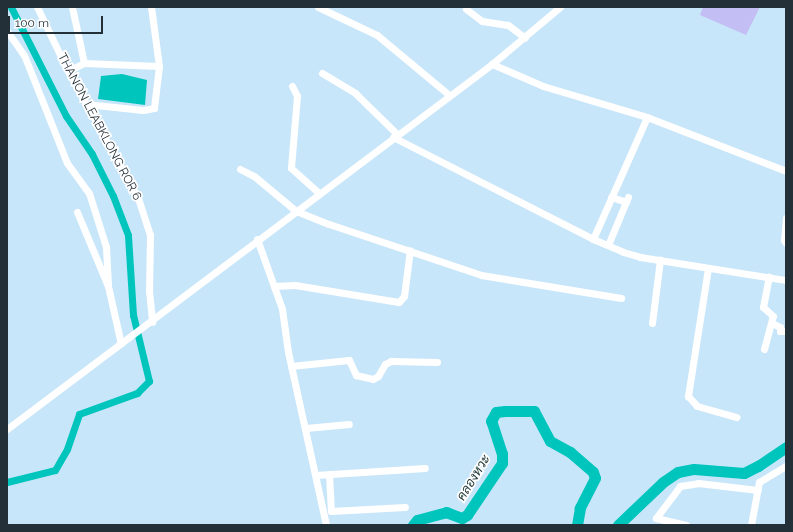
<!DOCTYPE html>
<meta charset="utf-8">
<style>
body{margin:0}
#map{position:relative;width:793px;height:532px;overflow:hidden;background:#c8e6fa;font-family:Raleway,Sarabun,sans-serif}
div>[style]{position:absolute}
.green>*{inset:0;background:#c3bef4}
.water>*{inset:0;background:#00c5bc}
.canal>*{height:7px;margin:-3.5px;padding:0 3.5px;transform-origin:3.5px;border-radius:3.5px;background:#00c5bc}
.river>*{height:11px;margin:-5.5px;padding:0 5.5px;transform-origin:5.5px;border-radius:5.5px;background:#00c5bc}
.minor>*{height:7px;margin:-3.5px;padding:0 3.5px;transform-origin:3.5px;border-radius:3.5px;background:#fff}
span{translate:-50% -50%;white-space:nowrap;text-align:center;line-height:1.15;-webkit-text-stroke:3.5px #fff;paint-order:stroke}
.street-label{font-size:12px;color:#243037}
.water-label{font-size:13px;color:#1f3836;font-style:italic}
.frame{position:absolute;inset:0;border:8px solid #243037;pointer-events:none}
.scale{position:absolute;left:8px;top:16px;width:95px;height:18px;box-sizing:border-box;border:2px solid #243037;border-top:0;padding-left:5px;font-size:12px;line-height:14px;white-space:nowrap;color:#243037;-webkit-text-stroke:3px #fff;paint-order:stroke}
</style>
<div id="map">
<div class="green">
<i style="clip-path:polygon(703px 7px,760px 7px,746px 35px,700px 15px)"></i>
</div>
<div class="water">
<i style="clip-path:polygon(122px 74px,147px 80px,145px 105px,98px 99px,101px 76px)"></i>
</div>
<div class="canal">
<i style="left:7px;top:482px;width:49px;rotate:-14deg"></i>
<i style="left:55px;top:470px;width:24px;rotate:-60deg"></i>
<i style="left:67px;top:449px;width:37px;rotate:-71deg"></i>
<i style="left:79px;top:414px;width:62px;rotate:-19.9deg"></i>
<i style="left:137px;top:393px;width:17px;rotate:-45deg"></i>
<i style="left:149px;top:381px;width:68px;rotate:-103.6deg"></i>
<i style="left:133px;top:315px;width:80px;rotate:-93.6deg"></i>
<i style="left:128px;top:235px;width:42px;rotate:-111deg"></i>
<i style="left:113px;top:196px;width:47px;rotate:-116.6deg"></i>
<i style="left:92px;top:154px;width:46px;rotate:-124.4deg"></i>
<i style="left:66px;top:116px;width:122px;rotate:-116.8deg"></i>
</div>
<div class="river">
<i style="left:413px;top:525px;width:6px;rotate:-51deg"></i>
<i style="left:417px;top:520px;width:30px;rotate:-15deg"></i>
<i style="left:446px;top:512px;width:17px;rotate:21deg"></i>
<i style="left:462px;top:518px;width:6px;rotate:-31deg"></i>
<i style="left:467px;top:515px;width:63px;rotate:-56.1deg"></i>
<i style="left:502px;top:463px;width:9px;rotate:-90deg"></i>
<i style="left:502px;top:454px;width:35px;rotate:-108deg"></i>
<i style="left:491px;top:421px;width:10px;rotate:-61deg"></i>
<i style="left:496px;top:412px;width:9px;rotate:-6deg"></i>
<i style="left:505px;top:411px;width:29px"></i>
<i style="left:534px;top:411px;width:34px;rotate:62deg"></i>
<i style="left:550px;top:441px;width:23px;rotate:29deg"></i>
<i style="left:570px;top:452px;width:30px;rotate:41deg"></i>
<i style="left:593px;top:472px;width:6px;rotate:72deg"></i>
<i style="left:595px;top:478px;width:34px;rotate:117deg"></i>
<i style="left:580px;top:508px;width:17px;rotate:100deg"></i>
<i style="left:618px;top:525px;width:62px;rotate:-43.7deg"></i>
<i style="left:663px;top:482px;width:18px;rotate:-34deg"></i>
<i style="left:678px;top:472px;width:16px;rotate:-11deg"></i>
<i style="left:694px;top:469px;width:50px;rotate:4.6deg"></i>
<i style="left:744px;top:473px;width:16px;rotate:-27deg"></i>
<i style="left:758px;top:466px;width:34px;rotate:-34deg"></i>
</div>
<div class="minor">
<i style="left:37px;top:7px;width:71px;rotate:64.2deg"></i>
<i style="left:68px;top:71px;width:145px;rotate:61.1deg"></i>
<i style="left:138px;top:198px;width:39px;rotate:72deg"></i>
<i style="left:150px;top:235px;width:56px;rotate:91deg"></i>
<i style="left:149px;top:291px;width:31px;rotate:84deg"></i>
<i style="left:318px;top:7px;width:65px;rotate:25.4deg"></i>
<i style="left:377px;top:35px;width:94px;rotate:39.8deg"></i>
<i style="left:466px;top:9px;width:20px;rotate:37deg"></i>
<i style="left:482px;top:21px;width:26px;rotate:9deg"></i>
<i style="left:508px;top:25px;width:21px;rotate:37deg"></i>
<i style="left:7px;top:31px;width:29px;rotate:55deg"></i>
<i style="left:24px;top:55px;width:116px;rotate:68.3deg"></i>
<i style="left:67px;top:163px;width:37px;rotate:54deg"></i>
<i style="left:89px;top:193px;width:57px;rotate:72.5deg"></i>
<i style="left:106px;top:247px;width:39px;rotate:87deg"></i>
<i style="left:84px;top:63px;width:75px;rotate:2.3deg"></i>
<i style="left:492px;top:64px;width:56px;rotate:23.3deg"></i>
<i style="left:543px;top:86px;width:109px;rotate:16.6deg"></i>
<i style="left:647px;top:117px;width:149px;rotate:21.2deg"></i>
<i style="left:68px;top:71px;width:18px;rotate:-27deg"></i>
<i style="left:84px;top:63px;width:57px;rotate:-102.1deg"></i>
<i style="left:322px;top:73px;width:39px;rotate:31deg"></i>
<i style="left:355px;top:93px;width:59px;rotate:44.3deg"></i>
<i style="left:292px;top:86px;width:11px;rotate:63deg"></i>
<i style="left:297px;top:96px;width:72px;rotate:94.8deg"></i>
<i style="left:291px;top:168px;width:38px;rotate:42deg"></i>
<i style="left:86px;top:104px;width:57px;rotate:6deg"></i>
<i style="left:143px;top:110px;width:11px;rotate:-10deg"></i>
<i style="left:154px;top:108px;width:42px;rotate:-83.2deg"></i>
<i style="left:159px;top:66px;width:60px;rotate:-97.7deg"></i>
<i style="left:393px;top:137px;width:225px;rotate:27deg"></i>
<i style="left:593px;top:239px;width:33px;rotate:23deg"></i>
<i style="left:623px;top:252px;width:18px;rotate:16deg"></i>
<i style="left:640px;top:257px;width:148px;rotate:9deg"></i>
<i style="left:240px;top:169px;width:16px;rotate:27deg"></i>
<i style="left:254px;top:176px;width:55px;rotate:39.8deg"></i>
<i style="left:296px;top:211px;width:35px;rotate:22deg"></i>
<i style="left:329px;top:224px;width:160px;rotate:18.5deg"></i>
<i style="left:481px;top:275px;width:142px;rotate:9.3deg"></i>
<i style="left:611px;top:197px;width:16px;rotate:18deg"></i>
<i style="left:77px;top:212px;width:80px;rotate:67.3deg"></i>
<i style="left:108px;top:286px;width:59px;rotate:77.4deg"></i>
<i style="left:786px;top:218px;width:22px;rotate:95deg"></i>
<i style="left:784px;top:240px;width:4px;rotate:56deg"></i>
<i style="left:257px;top:239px;width:74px;rotate:70.3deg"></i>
<i style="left:282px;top:309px;width:43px;rotate:82.1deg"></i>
<i style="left:288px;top:352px;width:177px;rotate:77.6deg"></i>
<i style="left:593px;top:239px;width:133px;rotate:-66.1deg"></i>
<i style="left:608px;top:245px;width:52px;rotate:-67.4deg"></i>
<i style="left:708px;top:268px;width:130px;rotate:98.9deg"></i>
<i style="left:688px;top:396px;width:13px;rotate:48deg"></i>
<i style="left:697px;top:406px;width:41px;rotate:15.8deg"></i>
<i style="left:274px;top:286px;width:21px;rotate:-3deg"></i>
<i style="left:295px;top:285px;width:105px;rotate:9.3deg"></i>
<i style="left:399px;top:302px;width:8px;rotate:-50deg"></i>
<i style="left:404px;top:296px;width:46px;rotate:-82.6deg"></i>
<i style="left:652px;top:323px;width:64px;rotate:-82.8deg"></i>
<i style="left:772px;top:323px;width:9px;rotate:27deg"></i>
<i style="left:780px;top:327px;width:4px;rotate:90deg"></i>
<i style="left:780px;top:331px;width:6px"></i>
<i style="left:764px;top:349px;width:34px;rotate:-75deg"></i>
<i style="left:773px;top:316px;width:13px;rotate:-138deg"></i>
<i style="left:763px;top:307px;width:31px;rotate:-79deg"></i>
<i style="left:291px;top:366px;width:58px;rotate:-5.9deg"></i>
<i style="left:349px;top:360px;width:17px;rotate:65deg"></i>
<i style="left:356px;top:375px;width:17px;rotate:13deg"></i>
<i style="left:373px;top:379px;width:6px;rotate:-31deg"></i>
<i style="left:378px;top:376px;width:14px;rotate:-60deg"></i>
<i style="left:385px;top:364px;width:7px;rotate:-27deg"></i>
<i style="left:391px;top:361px;width:46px;rotate:1.2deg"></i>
<i style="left:306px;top:428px;width:43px;rotate:-5.3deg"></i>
<i style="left:7px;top:429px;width:607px;rotate:-36.96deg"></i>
<i style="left:492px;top:64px;width:89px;rotate:-40deg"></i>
<i style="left:329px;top:474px;width:37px;rotate:87deg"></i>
<i style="left:331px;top:511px;width:74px;rotate:-3.1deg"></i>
<i style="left:316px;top:475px;width:109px;rotate:-3.7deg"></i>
<i style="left:686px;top:525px;width:31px;rotate:-167deg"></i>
<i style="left:656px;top:518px;width:40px;rotate:-53deg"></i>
<i style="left:680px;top:486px;width:18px;rotate:-9deg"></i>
<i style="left:698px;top:483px;width:60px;rotate:6.7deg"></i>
<i style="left:751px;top:525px;width:44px;rotate:-79.5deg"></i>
<i style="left:759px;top:482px;width:31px;rotate:-31deg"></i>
</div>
<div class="street-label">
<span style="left:99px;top:127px;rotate:62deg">THANON LEABKLONG ROR 6</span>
</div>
<div class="water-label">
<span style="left:474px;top:478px;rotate:-58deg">คลองหวะ</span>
</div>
<div class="frame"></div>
<div class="scale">100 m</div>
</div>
